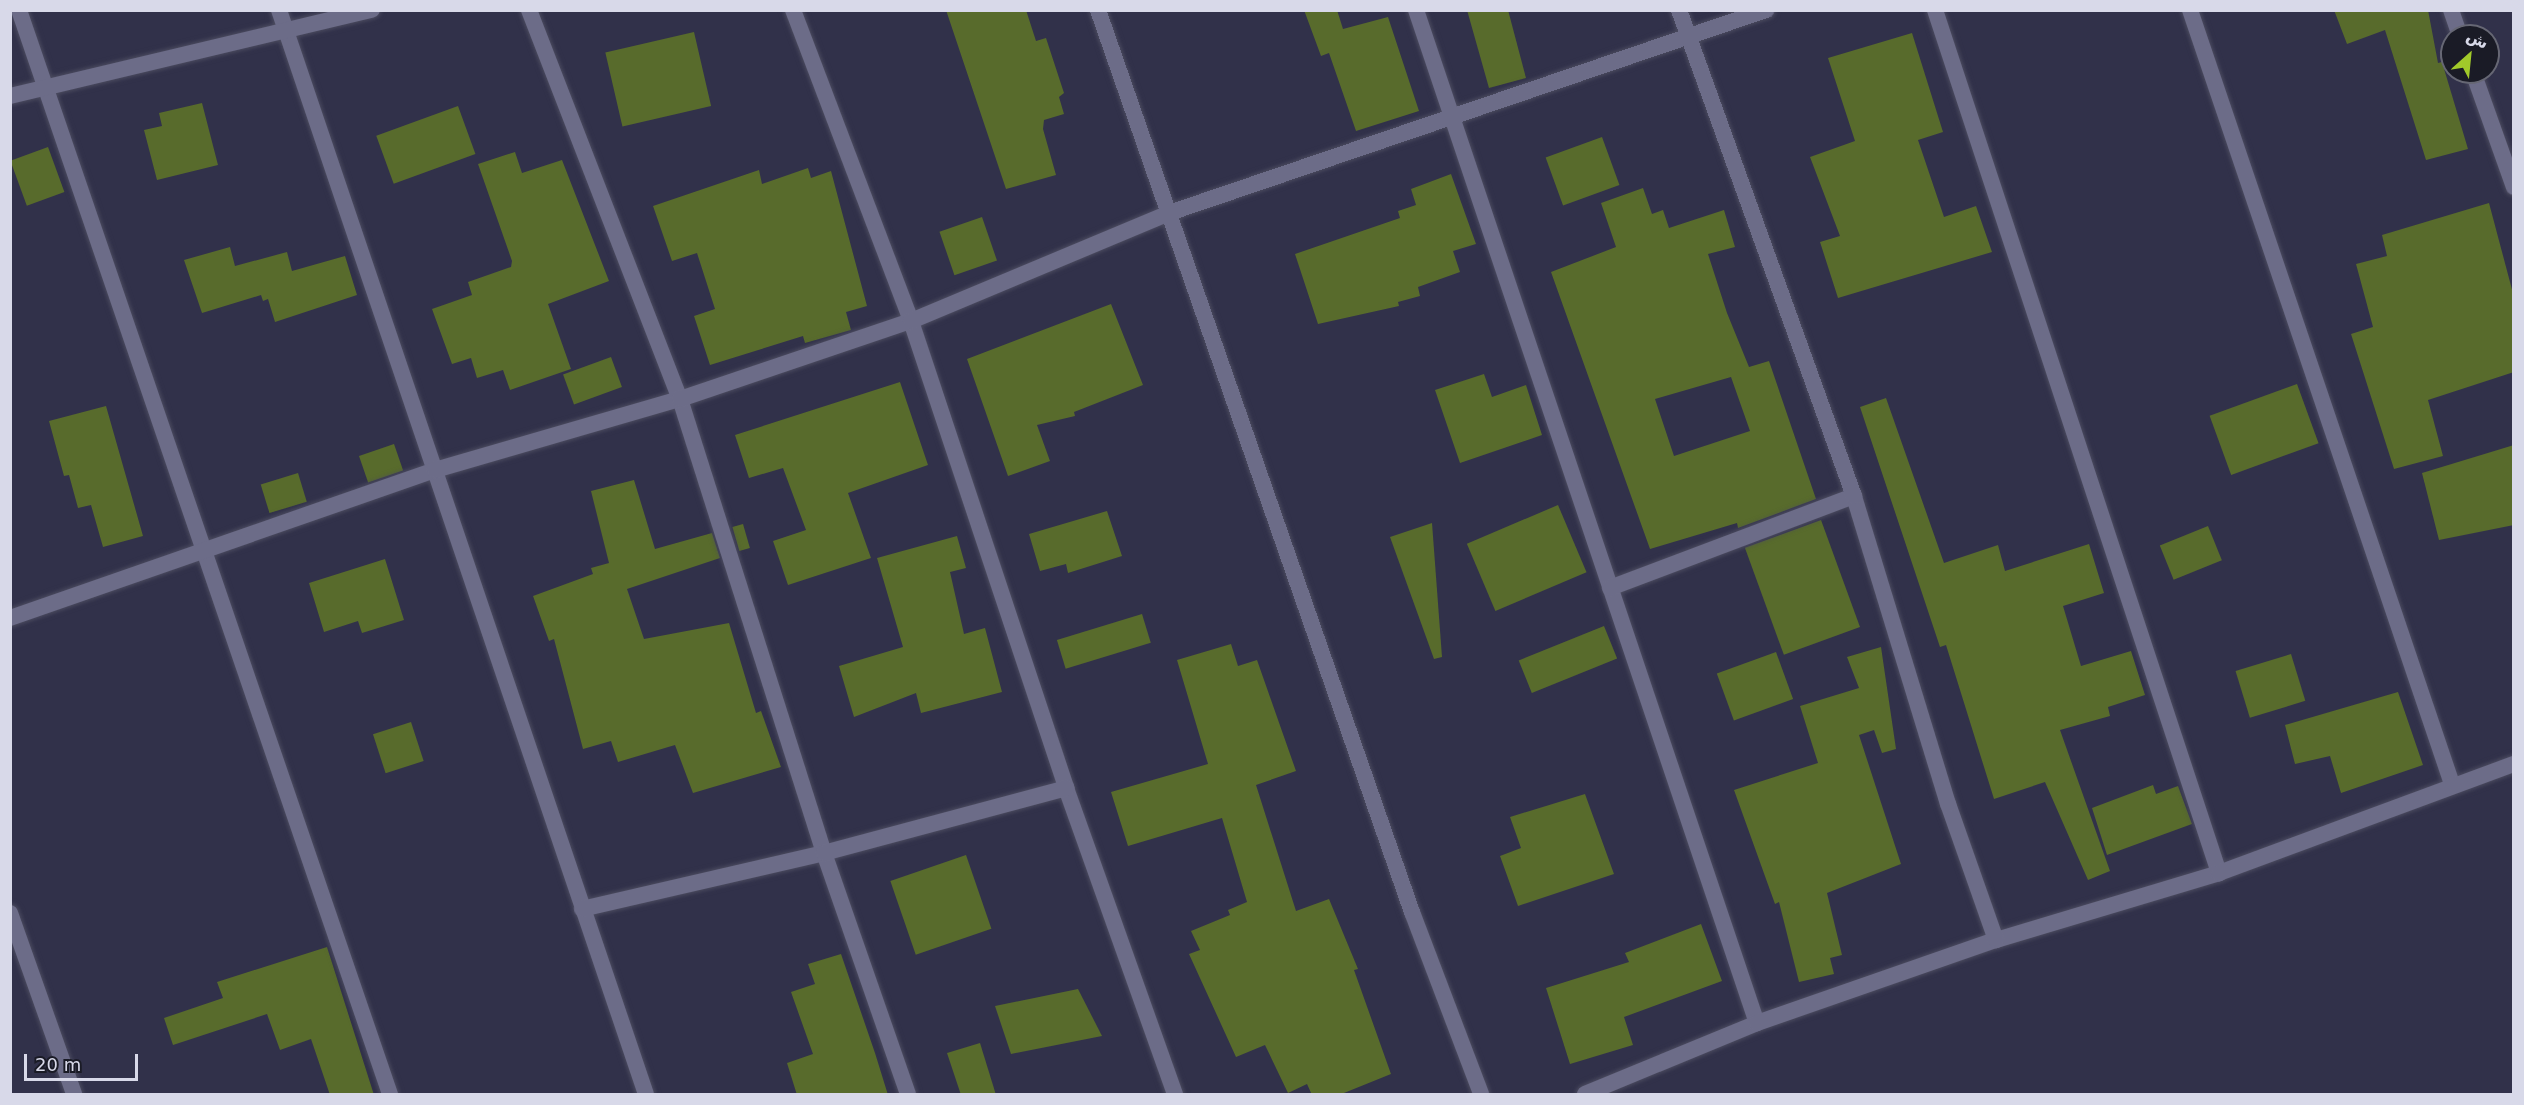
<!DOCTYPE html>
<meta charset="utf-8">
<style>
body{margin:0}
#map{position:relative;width:2524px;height:1105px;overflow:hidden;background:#31314a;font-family:"DejaVu Sans","Noto Naskh Arabic",sans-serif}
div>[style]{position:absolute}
.building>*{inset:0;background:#586b2c;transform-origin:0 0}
.roads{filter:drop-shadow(0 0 2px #4b4b5f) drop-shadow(0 0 2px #4b4b5f)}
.minor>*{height:16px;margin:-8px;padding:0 8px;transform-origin:8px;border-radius:8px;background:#6c6c88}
.tertiary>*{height:16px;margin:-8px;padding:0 8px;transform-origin:8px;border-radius:8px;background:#6c6c88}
span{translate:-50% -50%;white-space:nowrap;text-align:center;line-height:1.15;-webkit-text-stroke:4.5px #1a1b26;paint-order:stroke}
.frame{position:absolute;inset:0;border:12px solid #d8d9e9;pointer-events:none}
.north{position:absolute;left:2440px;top:24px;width:60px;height:60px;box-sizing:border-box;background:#1a1b26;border:2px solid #666774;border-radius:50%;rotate:27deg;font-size:16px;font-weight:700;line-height:24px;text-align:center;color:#d8d9e9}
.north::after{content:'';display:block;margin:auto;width:21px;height:27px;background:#a1c92a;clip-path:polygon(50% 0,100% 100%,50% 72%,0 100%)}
.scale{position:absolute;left:24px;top:1054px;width:114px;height:27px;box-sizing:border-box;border:3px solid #d8d9e9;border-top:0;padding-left:8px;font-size:18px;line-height:21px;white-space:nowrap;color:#d8d9e9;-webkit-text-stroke:4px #1a1b26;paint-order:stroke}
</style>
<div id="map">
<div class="building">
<i style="clip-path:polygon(946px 10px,1026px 10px,1036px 41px,1046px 38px,1064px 93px,1059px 97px,1064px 114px,1044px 120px,1043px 129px,1056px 175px,1006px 189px)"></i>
<i style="clip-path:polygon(1304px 10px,1337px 10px,1343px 29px,1388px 17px,1419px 111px,1356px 131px,1329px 53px,1321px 56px)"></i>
<i style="clip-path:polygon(1467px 10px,1508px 10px,1526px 78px,1489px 88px)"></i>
<i style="clip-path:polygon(2334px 10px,2428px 10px,2438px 63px,2442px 62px,2468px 149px,2426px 160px,2385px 30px,2347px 44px)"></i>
<i style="left:694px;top:32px;width:76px;height:91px;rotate:77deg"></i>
<i style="clip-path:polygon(1912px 33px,1943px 132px,1918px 140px,1944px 217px,1976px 206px,1992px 252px,1838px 298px,1820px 242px,1840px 236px,1810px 157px,1855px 141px,1828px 58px)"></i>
<i style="clip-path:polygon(202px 103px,218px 165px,157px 180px,144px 130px,162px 126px,159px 113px)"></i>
<i style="left:458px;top:106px;width:51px;height:87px;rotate:70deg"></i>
<i style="left:1602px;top:137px;width:51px;height:60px;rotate:70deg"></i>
<i style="left:48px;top:147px;width:48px;height:40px;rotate:70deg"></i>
<i style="clip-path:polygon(515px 152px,522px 173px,562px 160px,609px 281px,548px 304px,571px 369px,510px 390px,503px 370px,477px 378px,471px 358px,452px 364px,432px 309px,472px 295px,468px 282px,511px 267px,512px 261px,478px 164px)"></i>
<i style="clip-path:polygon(808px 168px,811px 178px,831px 171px,867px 306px,846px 312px,851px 330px,805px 343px,803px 336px,710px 365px,694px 316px,715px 309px,697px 253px,672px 261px,653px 206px,759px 170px,762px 184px)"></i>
<i style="clip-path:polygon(1451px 174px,1476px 244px,1453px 251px,1460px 272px,1418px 287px,1420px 296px,1398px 302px,1399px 306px,1318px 324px,1295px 254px,1400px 218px,1398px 211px,1416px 205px,1411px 189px)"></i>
<i style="clip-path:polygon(evenodd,1643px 188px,1652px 214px,1663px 210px,1669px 228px,1724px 210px,1735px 247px,1708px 254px,1727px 313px,1749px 367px,1769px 361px,1816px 499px,1738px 528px,1737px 523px,1650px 549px,1551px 272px,1616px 247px,1601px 203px,1643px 188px,1731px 377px,1750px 431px,1674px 456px,1655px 399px,1731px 377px)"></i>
<i style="clip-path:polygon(2489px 203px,2514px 297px,2514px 372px,2428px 400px,2443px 456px,2394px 469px,2351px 334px,2373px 327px,2356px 264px,2387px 256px,2382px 235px)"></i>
<i style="left:982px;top:217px;width:46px;height:45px;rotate:71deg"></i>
<i style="clip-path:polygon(230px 247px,235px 266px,287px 252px,292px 271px,345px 256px,357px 295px,275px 322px,268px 299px,263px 301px,261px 295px,202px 313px,184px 260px)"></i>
<i style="clip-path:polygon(1111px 304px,1143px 385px,1074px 412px,1075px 416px,1037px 425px,1050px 461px,1008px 476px,967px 359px)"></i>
<i style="left:611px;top:357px;width:32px;height:51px;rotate:70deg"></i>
<i style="clip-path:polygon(1484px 374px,1492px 397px,1526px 385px,1542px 435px,1460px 463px,1435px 390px)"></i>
<i style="clip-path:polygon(900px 382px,928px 465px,848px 493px,871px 558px,788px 585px,773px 541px,806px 530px,783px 468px,749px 478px,735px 435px)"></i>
<i style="left:2297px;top:384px;width:63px;height:93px;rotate:70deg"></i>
<i style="clip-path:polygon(1886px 398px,1944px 563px,1998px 545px,2005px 571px,2089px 544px,2104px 593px,2063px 606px,2081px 666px,2131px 651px,2145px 695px,2108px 707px,2110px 716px,2060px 730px,2110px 871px,2088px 880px,2045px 782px,1994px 799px,1946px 645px,1940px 647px,1860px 407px)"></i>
<i style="clip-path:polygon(106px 406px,143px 536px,103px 547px,91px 505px,78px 508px,69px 475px,64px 476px,49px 421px)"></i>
<i style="left:394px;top:444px;width:28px;height:37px;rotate:71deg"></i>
<i style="clip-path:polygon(2514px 445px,2514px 525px,2439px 540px,2422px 473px)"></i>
<i style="left:298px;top:473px;width:30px;height:39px;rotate:73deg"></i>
<i style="clip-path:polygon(634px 480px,655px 549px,712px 533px,720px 558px,627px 589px,644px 639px,729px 623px,756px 713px,761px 711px,781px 767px,693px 793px,675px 745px,618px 762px,611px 741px,583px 749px,554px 639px,549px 641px,533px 596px,593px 574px,591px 568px,609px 563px,591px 491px)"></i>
<i style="left:1558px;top:505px;width:73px;height:99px;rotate:67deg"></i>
<i style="clip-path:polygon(1107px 511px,1122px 556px,1068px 573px,1066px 564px,1040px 571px,1029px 534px)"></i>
<i style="left:1821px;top:520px;width:114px;height:81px;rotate:70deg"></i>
<i style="clip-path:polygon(1432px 523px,1442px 657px,1434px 659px,1390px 537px)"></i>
<i style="left:743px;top:524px;width:25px;height:11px;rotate:74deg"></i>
<i style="left:2208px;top:526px;width:37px;height:52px;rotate:68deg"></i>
<i style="clip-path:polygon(957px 536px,966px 568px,950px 572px,964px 634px,985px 628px,1002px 692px,921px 713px,916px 693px,854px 717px,839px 666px,903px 647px,877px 558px)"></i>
<i style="clip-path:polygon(385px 559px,404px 620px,362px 633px,358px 621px,324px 632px,309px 583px)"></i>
<i style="left:1142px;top:614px;width:30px;height:89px;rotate:73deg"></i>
<i style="left:1604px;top:626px;width:35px;height:92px;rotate:68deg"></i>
<i style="clip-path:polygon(1231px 644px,1238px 666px,1257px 660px,1296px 771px,1256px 785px,1296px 911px,1329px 899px,1358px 969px,1354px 970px,1391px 1074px,1339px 1095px,1312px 1095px,1307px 1084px,1288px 1093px,1265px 1045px,1236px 1057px,1189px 954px,1200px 950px,1191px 931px,1230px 915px,1228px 910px,1247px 902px,1222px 818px,1128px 846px,1111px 792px,1208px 764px,1177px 660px)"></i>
<i style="clip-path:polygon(1881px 647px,1896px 749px,1882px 753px,1874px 730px,1859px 735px,1901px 864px,1827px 893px,1842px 955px,1830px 958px,1834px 974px,1799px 982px,1779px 902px,1775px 904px,1734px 790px,1818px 763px,1800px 706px,1859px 688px,1847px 657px)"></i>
<i style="left:1776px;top:652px;width:50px;height:63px;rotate:70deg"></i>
<i style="left:2291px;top:654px;width:49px;height:58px;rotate:73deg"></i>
<i style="clip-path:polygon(2398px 692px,2423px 765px,2341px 793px,2330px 756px,2295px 764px,2285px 725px)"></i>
<i style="left:411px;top:722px;width:41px;height:40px;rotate:72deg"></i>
<i style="clip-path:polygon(2153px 785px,2156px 794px,2178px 786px,2192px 824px,2107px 855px,2092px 808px)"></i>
<i style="clip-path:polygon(1585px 794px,1614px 874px,1518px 906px,1500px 856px,1521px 848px,1510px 817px)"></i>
<i style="left:966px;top:855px;width:78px;height:80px;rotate:71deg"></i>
<i style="clip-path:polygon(1701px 924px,1722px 981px,1624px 1017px,1633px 1045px,1570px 1064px,1546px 988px,1629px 962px,1625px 953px)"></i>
<i style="clip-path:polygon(327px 947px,374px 1095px,330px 1095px,311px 1039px,280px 1050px,267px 1014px,173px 1045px,164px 1018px,223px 998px,217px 982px)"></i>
<i style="clip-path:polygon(841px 954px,875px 1053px,888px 1095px,797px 1095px,787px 1063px,813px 1054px,791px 992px,815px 984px,808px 964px)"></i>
<i style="clip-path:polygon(1078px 989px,1102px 1036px,1011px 1054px,995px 1006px)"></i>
<i style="clip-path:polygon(980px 1043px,996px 1095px,961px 1095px,947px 1053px)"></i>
</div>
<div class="roads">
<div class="minor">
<i style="left:19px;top:10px;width:1146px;rotate:71.11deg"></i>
<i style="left:279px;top:10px;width:1144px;rotate:71.3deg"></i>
<i style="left:529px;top:10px;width:417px;rotate:68.8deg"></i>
<i style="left:680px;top:399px;width:476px;rotate:72.4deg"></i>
<i style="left:824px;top:853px;width:255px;rotate:70.8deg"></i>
<i style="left:793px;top:10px;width:333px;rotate:69.2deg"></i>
<i style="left:911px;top:321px;width:492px;rotate:71.6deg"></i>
<i style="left:1066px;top:788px;width:325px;rotate:70.4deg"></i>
<i style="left:1416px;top:10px;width:1069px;rotate:71.4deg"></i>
<i style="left:1935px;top:10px;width:909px;rotate:71.78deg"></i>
<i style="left:2190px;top:10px;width:817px;rotate:71.3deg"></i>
<i style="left:2451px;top:10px;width:28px;rotate:71deg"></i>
<i style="left:2473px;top:72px;width:122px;rotate:70.4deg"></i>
<i style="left:10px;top:96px;width:372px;rotate:-13.4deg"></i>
<i style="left:1610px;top:588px;width:261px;rotate:-20.7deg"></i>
<i style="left:10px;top:618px;width:450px;rotate:-19.2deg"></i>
<i style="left:435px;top:470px;width:255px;rotate:-16.2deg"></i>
<i style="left:680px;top:399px;width:244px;rotate:-18.7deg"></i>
<i style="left:911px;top:321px;width:280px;rotate:-22.7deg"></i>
<i style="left:1169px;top:213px;width:631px;rotate:-18.78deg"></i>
<i style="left:582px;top:909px;width:248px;rotate:-13deg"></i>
<i style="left:824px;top:853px;width:251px;rotate:-15deg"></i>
<i style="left:10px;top:913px;width:192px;rotate:70.5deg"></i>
<i style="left:1996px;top:940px;width:233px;rotate:-16.7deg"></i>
<i style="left:2219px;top:873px;width:314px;rotate:-20.3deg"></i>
<i style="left:1585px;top:1094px;width:186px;rotate:-22.4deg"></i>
<i style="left:1757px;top:1023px;width:253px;rotate:-19.2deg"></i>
<i style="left:1996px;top:940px;width:144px;rotate:-109.4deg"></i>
<i style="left:1948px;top:804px;width:322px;rotate:-107deg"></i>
<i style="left:1854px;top:496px;width:517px;rotate:-109.8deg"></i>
</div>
<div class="tertiary">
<i style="left:1098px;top:10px;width:955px;rotate:70.81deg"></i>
<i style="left:1412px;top:912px;width:195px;rotate:69.2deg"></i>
</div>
</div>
<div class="frame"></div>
<div class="north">ش</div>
<div class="scale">20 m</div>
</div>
